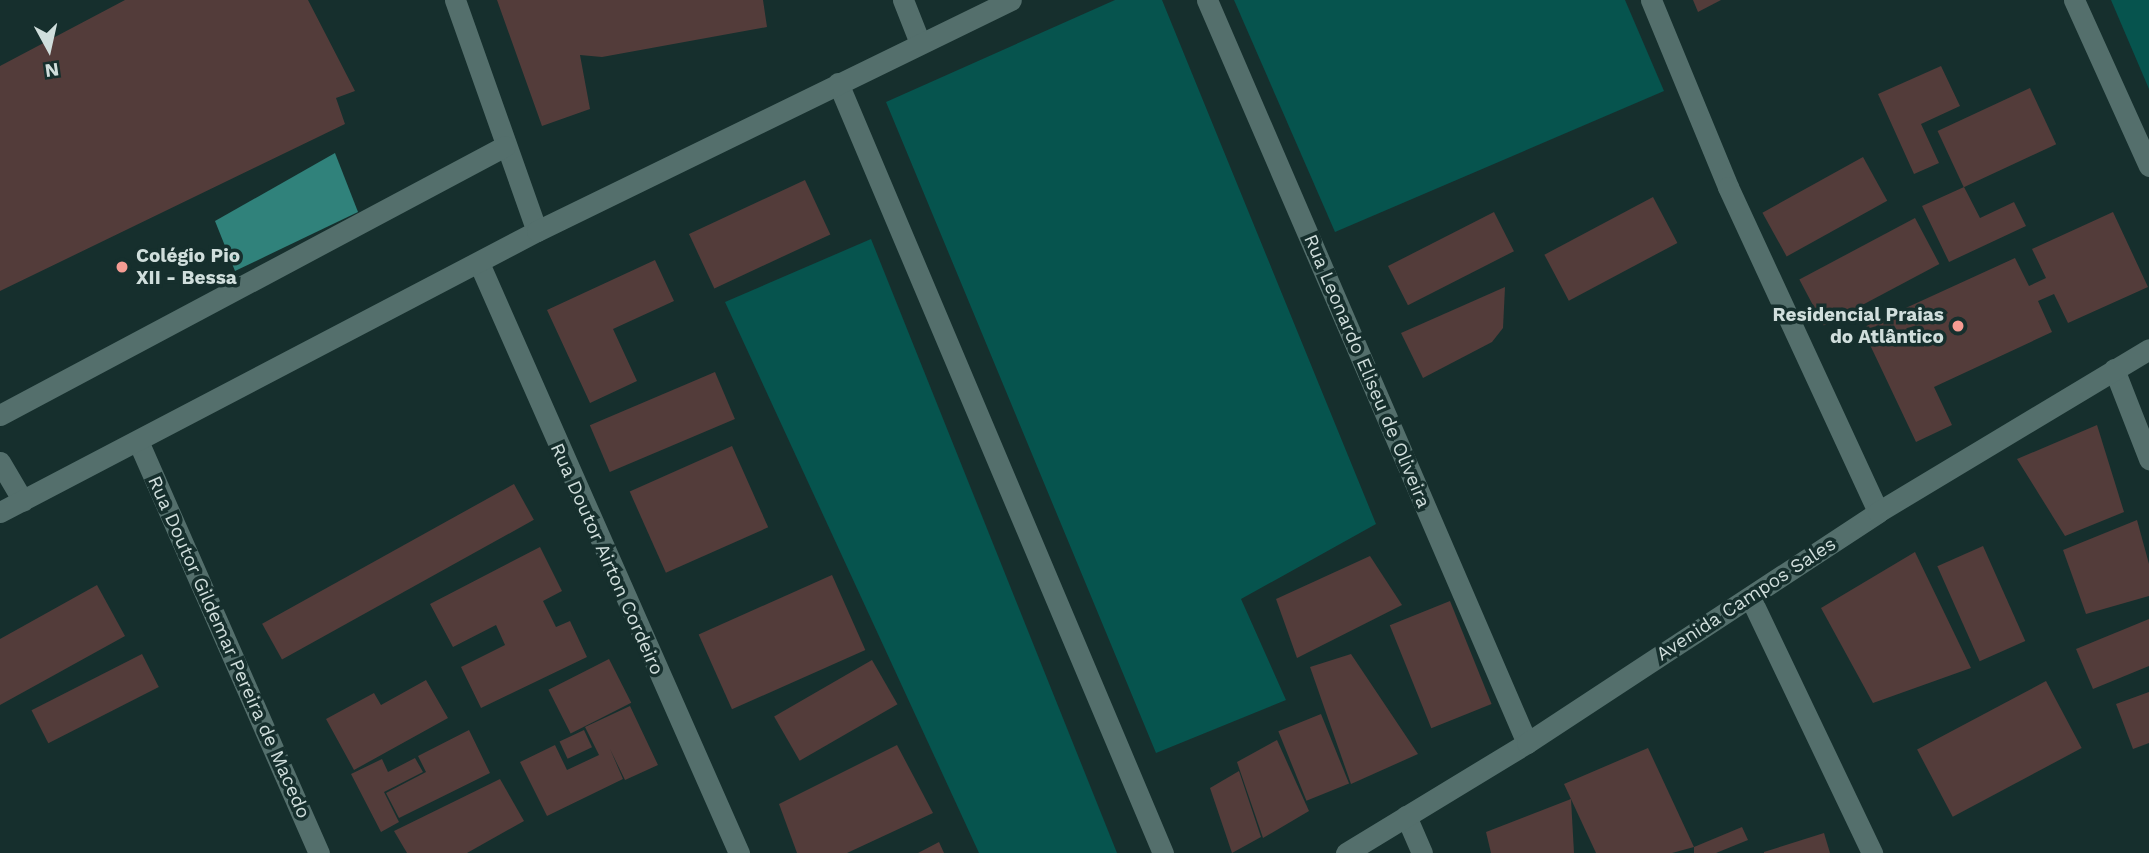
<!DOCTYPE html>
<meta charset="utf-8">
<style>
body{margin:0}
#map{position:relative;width:2149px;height:853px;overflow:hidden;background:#162f2d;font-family:"Work Sans",sans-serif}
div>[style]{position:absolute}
.green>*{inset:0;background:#06544e}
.water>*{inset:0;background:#30827b}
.building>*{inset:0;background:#533c3a;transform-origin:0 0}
.street>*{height:21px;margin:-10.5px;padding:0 10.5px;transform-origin:10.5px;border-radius:10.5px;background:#546f6c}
.secondary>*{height:21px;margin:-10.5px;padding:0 10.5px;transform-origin:10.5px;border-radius:10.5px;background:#546f6c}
.dots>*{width:19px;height:19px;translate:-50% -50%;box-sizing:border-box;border:4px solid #162f2d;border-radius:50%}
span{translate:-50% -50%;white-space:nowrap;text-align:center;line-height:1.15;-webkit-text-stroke:7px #162f2d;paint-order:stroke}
.poi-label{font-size:19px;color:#d0dedc;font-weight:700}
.left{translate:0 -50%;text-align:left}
.right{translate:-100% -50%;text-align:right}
.street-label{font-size:19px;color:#d0dedc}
.north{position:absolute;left:14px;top:14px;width:70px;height:70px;-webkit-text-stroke:5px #162f2d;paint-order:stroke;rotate:172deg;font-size:19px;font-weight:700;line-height:28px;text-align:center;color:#d0dedc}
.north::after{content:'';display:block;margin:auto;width:24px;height:32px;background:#d0dedc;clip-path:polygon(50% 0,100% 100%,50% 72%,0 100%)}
</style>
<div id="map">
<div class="green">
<i style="clip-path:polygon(1115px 0,1162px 0,1376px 524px,1241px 599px,1286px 700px,1156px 753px,886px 102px)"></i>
<i style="clip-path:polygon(1234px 0,1625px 0,1664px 91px,1335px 232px)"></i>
<i style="clip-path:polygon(2111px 0,2149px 0,2149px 89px)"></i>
<i style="clip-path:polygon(871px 239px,1117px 853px,979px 853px,725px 302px)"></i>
</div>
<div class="water">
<i style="clip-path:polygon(335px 153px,358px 212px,235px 271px,215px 221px)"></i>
</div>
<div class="building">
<i style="clip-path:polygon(125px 0,308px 0,355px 91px,336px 98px,345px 124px,0 291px,0 66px)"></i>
<i style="clip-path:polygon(497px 0,763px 0,767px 27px,602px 57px,580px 55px,590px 109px,542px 126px)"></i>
<i style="clip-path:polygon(1693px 0,1721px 0,1698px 12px)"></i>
<i style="clip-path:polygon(1941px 66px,1960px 106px,1921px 124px,1939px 163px,1914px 174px,1878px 94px)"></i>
<i style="left:2030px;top:88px;width:62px;height:102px;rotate:65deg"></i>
<i style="left:1863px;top:157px;width:50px;height:115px;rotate:61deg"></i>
<i style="left:805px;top:180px;width:60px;height:128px;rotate:65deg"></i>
<i style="clip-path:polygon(1964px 187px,1980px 218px,2014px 202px,2026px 226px,1949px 262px,1922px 206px)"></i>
<i style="left:1653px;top:197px;width:52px;height:123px;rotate:62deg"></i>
<i style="left:1494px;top:212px;width:44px;height:119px;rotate:63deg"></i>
<i style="clip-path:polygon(2113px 212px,2148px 287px,2068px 323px,2054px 294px,2038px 301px,2052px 332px,1934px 387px,1952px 425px,1916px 442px,1862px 328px,2015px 258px,2029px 286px,2046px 278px,2032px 249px)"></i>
<i style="left:1915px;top:218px;width:52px;height:131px;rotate:62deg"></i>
<i style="clip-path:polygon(655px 260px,674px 301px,613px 329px,637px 381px,590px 403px,547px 310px)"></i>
<i style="clip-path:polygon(1505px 287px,1503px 328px,1492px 342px,1423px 378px,1401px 333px)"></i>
<i style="left:715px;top:372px;width:51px;height:136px;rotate:67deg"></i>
<i style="clip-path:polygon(2097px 425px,2124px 512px,2065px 536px,2017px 459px)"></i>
<i style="left:732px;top:446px;width:89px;height:112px;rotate:66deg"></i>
<i style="left:514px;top:484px;width:41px;height:288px;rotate:61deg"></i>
<i style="clip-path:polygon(2137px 520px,2149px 564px,2149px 596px,2086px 614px,2063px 550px)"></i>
<i style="left:1983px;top:546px;width:104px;height:50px;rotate:66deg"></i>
<i style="clip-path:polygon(540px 547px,562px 591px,543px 601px,556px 627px,570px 621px,587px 657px,481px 708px,461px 667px,505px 645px,496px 625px,453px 647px,430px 604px)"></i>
<i style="clip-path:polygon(1915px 552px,1971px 668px,1873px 703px,1821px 608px)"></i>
<i style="clip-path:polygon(1370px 556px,1402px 605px,1297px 658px,1276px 599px)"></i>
<i style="left:832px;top:575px;width:82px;height:146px;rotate:66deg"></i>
<i style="clip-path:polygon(97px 585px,125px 636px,0 705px,0 639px)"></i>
<i style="left:1450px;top:601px;width:111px;height:65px;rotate:68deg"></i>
<i style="clip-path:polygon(2149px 619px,2149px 666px,2093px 689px,2076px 649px)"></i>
<i style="left:142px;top:654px;width:37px;height:124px;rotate:63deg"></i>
<i style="clip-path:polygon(1351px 654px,1418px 754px,1351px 784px,1310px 667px)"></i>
<i style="left:609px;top:659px;width:49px;height:68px;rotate:63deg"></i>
<i style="left:872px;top:660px;width:51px;height:113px;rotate:60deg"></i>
<i style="clip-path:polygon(426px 680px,448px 718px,354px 770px,326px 719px,374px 693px,381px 705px)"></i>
<i style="left:2046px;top:681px;width:76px;height:146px;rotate:62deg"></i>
<i style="clip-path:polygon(2149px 692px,2149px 743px,2133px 749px,2116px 704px)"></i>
<i style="clip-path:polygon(630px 706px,658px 765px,625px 780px,610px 749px,623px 779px,547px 816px,520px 762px,555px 745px,567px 770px,599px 755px,585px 727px)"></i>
<i style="left:1321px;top:714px;width:75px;height:46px;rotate:68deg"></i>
<i style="clip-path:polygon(469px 730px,490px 773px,399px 818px,386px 793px,426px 772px,418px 756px)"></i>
<i style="left:584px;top:730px;width:19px;height:27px;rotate:65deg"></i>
<i style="clip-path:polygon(1277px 740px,1309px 811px,1263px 838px,1237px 762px)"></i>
<i style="clip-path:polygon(897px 745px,933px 813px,847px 853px,797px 853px,779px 804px)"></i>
<i style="clip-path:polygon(1648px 748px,1694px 847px,1672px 853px,1596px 853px,1564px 784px)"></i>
<i style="clip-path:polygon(415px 758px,423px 772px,384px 792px,399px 822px,381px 832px,351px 774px,382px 759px,388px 772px)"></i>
<i style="clip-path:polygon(1239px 771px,1261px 837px,1232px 853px,1210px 788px)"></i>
<i style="clip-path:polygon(500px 779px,524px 821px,467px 853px,407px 853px,394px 831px)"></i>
<i style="clip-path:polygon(1571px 799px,1574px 853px,1491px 853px,1486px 832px)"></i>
<i style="clip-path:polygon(1742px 827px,1748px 840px,1716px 853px,1694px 853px,1694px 847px)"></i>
<i style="clip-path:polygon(1824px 833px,1830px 853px,1764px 853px,1764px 852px)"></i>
<i style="clip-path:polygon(939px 842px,944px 853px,918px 853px)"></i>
</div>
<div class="street">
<i style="left:455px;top:0;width:245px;rotate:70.5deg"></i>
<i style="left:903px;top:0;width:46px;rotate:68.4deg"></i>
<i style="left:1207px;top:0;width:809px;rotate:66.7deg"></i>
<i style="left:1651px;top:0;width:202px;rotate:67.6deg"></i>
<i style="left:1728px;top:187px;width:358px;rotate:65.2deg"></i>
<i style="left:2074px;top:0;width:182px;rotate:65.7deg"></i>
<i style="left:838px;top:83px;width:836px;rotate:67.12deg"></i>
<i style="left:479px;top:263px;width:645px;rotate:66.22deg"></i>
<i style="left:2114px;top:369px;width:97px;rotate:68.7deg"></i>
<i style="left:0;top:415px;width:572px;rotate:-28.04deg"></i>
<i style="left:0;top:462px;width:45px;rotate:59.5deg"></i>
<i style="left:1750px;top:597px;width:284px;rotate:64.5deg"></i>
<i style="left:1406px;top:816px;width:40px;rotate:66.6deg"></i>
<i style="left:1346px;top:853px;width:212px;rotate:-31.3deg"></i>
<i style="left:1527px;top:743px;width:420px;rotate:-33.3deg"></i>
<i style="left:1878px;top:512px;width:316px;rotate:-31deg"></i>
</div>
<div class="secondary">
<i style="left:138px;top:441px;width:450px;rotate:66.3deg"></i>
<i style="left:0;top:512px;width:606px;rotate:-27.62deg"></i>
<i style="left:537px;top:231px;width:527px;rotate:-25.98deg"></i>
</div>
<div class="dots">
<i style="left:122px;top:267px;background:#f59c93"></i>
<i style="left:1958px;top:326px;background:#f59c93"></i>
</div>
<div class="poi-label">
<span class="left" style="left:136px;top:267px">Colégio Pio<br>XII - Bessa</span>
<span class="right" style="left:1944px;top:326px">Residencial Praias<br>do Atlântico</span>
</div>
<div class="street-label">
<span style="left:1367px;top:371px;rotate:67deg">Rua Leonardo Eliseu de Oliveira</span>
<span style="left:607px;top:559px;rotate:66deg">Rua Doutor Airton Cordeiro</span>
<span style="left:1746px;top:599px;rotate:-33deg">Avenida Campos Sales</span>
<span style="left:229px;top:647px;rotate:66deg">Rua Doutor Gildemar Pereira de Macedo</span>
</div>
<div class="north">N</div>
</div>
